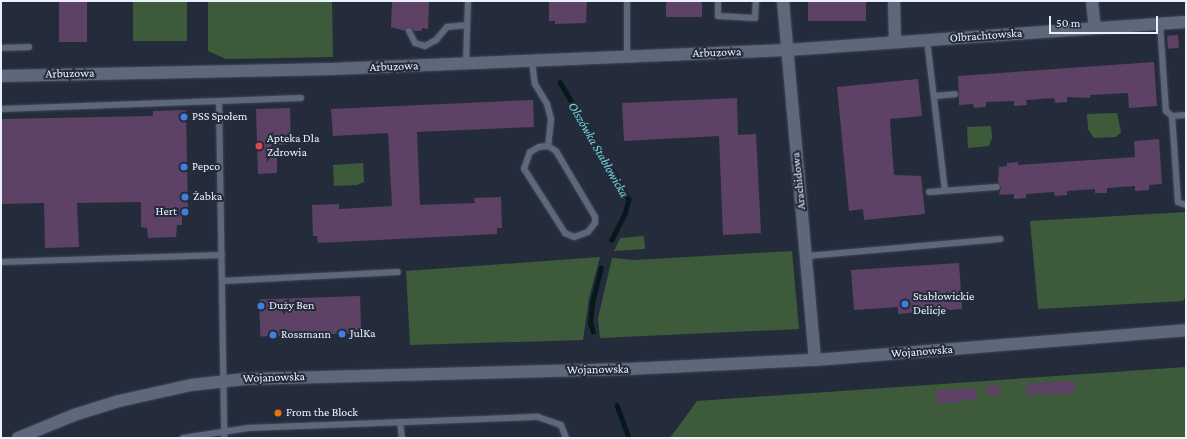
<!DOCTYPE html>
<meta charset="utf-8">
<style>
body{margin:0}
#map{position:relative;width:1187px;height:439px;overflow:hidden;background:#242c3c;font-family:"Crimson Pro",serif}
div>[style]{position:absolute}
.green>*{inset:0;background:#3d5b3a;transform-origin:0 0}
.stream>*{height:4.5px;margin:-2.25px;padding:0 2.25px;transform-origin:2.25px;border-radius:2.25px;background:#05191a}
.building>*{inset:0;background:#5d4265;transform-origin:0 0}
.roads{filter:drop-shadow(0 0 1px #424957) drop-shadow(0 0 1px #424957)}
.lane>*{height:6px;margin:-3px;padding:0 3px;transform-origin:3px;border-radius:3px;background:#5e687b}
.street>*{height:12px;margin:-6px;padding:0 6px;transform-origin:6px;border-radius:6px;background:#5e687b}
.dots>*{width:11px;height:11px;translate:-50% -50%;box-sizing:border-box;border:2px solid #242c3c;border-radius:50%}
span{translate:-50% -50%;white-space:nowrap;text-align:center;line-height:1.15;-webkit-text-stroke:4px #242c3c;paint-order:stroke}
.street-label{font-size:12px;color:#ebf1fc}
.poi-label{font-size:12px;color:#ebf1fc}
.left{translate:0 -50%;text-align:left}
.right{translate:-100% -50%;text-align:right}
.water-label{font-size:13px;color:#75dbe0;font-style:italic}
.frame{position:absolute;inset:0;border:2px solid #ebf1fc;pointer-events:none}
.scale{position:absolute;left:1049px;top:16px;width:109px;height:18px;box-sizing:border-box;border:2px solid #ebf1fc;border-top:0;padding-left:5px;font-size:12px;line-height:14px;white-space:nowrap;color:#ebf1fc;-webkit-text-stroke:3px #242c3c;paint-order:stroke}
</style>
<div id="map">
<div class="green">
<i style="left:133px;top:1px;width:54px;height:40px"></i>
<i style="clip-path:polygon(208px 1px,332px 1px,333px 57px,226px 59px,208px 51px)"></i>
<i style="clip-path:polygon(1117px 113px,1121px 132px,1116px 137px,1094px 138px,1088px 129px,1087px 114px)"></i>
<i style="clip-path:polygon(991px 126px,992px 138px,989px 146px,968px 148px,967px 127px)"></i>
<i style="clip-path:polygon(363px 163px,364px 182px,357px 185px,334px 186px,333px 165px)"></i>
<i style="clip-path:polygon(1186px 212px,1186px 296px,1183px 301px,1038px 309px,1030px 221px)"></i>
<i style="clip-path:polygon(644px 236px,645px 249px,614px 251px,620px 238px)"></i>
<i style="clip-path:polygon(792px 251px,799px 329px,600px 338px,598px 318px,612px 258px,634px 260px)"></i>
<i style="clip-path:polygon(600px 257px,589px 298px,583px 340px,410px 345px,406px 271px)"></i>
<i style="clip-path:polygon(1186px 367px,1186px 438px,670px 438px,697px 401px)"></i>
</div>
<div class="stream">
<i style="left:560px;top:82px;width:136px;rotate:59.5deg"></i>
<i style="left:629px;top:199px;width:16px;rotate:105deg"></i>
<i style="left:625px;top:214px;width:29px;rotate:117deg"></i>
<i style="left:593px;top:332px;width:9px;rotate:-108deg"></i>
<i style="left:590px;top:323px;width:20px;rotate:-84deg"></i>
<i style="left:592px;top:303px;width:36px;rotate:-76deg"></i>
<i style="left:617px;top:405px;width:35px;rotate:70deg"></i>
</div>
<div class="building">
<i style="left:59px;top:1px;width:28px;height:41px"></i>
<i style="clip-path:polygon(392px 1px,429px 1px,428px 29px,422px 28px,422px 31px,414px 31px,410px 27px,405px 31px,391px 27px)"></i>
<i style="clip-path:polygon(549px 1px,587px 1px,586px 23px,555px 24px,555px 21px,549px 21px)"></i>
<i style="left:666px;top:1px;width:36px;height:16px"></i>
<i style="left:808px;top:1px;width:58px;height:20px"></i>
<i style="left:1178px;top:35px;width:13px;height:11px;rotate:86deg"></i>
<i style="clip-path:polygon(1154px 62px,1157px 106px,1129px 108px,1128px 93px,1090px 95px,1090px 98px,1067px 97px,1067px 102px,1055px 103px,1054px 98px,1026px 100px,1027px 105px,1014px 106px,1014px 101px,986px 102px,986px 107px,974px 108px,973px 104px,959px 105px,958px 76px)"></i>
<i style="clip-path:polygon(918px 79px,922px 116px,890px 119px,890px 122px,894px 175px,921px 176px,925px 214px,864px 220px,863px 209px,849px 211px,837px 87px)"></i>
<i style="clip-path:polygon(737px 98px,738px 135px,756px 134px,761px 233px,723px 235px,719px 136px,624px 141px,622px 103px)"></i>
<i style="clip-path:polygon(533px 100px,534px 127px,417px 132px,420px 205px,475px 203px,474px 198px,501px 197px,502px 228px,497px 228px,497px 234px,318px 243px,317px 236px,313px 236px,312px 205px,339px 204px,339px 209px,392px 206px,388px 133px,333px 136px,331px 109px)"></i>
<i style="clip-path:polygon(290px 108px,291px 144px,277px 145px,277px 173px,258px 174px,256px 109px)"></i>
<i style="clip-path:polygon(186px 110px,188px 214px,182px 215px,182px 225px,177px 225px,176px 237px,148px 238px,147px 228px,141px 227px,141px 202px,77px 203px,79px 247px,45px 248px,44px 203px,1px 204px,1px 119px,153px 116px,153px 111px)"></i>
<i style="clip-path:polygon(1159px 139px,1162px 184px,1149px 185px,1149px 190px,1135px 191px,1135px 186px,1107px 188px,1107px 193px,1095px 193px,1095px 189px,1067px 191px,1067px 195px,1055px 196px,1054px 192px,1026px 194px,1026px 198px,1014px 199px,1014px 194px,999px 195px,1001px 187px,998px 183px,999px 167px,1007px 166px,1007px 163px,1018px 162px,1018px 165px,1135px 157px,1134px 141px)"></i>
<i style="clip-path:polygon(959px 263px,962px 309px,898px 314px,898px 307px,854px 310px,851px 270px)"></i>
<i style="left:360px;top:296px;width:37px;height:101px;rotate:88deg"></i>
<i style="clip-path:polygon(1074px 381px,1075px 393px,1027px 395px,1026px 385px,1031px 383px)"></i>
<i style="clip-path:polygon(999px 384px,999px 396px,988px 396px,987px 385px)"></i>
<i style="clip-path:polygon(976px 388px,977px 399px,938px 405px,936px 390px)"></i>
</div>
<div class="roads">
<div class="lane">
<i style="left:627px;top:1px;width:55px;rotate:90deg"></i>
<i style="left:718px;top:1px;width:15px;rotate:90deg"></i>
<i style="left:718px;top:16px;width:37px;rotate:3deg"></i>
<i style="left:755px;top:18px;width:17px;rotate:-87deg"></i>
<i style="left:1160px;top:24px;width:87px;rotate:86.1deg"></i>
<i style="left:1166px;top:111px;width:8px;rotate:40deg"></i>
<i style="left:1172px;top:116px;width:86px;rotate:86deg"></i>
<i style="left:1178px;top:202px;width:9px;rotate:21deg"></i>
<i style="left:409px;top:31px;width:13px;rotate:63deg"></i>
<i style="left:415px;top:43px;width:10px;rotate:17deg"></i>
<i style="left:425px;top:46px;width:13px;rotate:-29deg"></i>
<i style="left:436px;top:40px;width:17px;rotate:-50deg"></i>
<i style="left:447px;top:27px;width:20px;rotate:-6deg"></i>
<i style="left:927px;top:40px;width:151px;rotate:83.2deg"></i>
<i style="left:1px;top:48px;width:28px;rotate:-2deg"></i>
<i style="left:532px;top:61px;width:23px;rotate:83deg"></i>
<i style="left:535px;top:84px;width:23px;rotate:59deg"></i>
<i style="left:547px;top:104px;width:16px;rotate:75deg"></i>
<i style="left:551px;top:119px;width:27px;rotate:96deg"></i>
<i style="left:548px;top:146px;width:9px;rotate:32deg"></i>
<i style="left:556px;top:151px;width:77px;rotate:59.4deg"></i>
<i style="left:595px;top:217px;width:6px;rotate:90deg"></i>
<i style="left:595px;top:223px;width:11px;rotate:128deg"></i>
<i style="left:588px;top:232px;width:15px;rotate:160deg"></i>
<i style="left:574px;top:237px;width:10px;rotate:-156deg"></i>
<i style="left:565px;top:233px;width:76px;rotate:-122.6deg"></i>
<i style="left:524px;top:169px;width:18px;rotate:-71deg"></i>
<i style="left:530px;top:152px;width:10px;rotate:-29deg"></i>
<i style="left:539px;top:147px;width:9px;rotate:-6deg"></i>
<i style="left:466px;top:64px;width:63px;rotate:-88.2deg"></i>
<i style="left:934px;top:96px;width:21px;rotate:-5deg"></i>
<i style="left:219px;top:101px;width:82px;rotate:-2.1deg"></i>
<i style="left:1px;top:109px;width:218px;rotate:-2.1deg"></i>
<i style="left:219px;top:101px;width:337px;rotate:89.1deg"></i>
<i style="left:1172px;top:116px;width:14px;rotate:-4deg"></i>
<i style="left:929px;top:192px;width:68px;rotate:-4.2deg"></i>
<i style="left:807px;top:256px;width:194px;rotate:-5deg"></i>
<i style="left:1px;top:262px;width:221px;rotate:-1.8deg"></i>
<i style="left:222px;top:281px;width:176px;rotate:-2.9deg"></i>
<i style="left:400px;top:422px;width:16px;rotate:83deg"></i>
<i style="left:183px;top:438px;width:66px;rotate:-8.7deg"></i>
<i style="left:248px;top:428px;width:290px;rotate:-2.2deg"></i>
<i style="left:538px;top:417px;width:24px;rotate:19deg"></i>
<i style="left:561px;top:425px;width:14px;rotate:69deg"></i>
</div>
<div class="street">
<i style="left:783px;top:1px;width:360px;rotate:84.9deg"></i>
<i style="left:894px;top:1px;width:41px;rotate:88.6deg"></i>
<i style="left:1092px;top:1px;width:27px;rotate:84deg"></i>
<i style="left:1px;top:76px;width:331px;rotate:-1.2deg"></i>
<i style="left:332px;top:69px;width:454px;rotate:-2.4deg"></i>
<i style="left:786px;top:50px;width:401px;rotate:-4deg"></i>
<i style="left:18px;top:438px;width:61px;rotate:-22.3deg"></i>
<i style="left:74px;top:415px;width:47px;rotate:-17.3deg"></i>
<i style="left:119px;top:401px;width:74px;rotate:-12.5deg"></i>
<i style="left:191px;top:385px;width:54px;rotate:-6.3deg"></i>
<i style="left:245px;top:379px;width:383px;rotate:-1.5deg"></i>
<i style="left:628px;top:369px;width:187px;rotate:-2.8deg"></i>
<i style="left:815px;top:360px;width:372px;rotate:-4.6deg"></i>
</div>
</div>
<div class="dots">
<i style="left:184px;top:117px;background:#3f7fe0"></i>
<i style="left:259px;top:146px;background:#e0444e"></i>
<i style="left:184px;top:167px;background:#3f7fe0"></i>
<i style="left:185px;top:197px;background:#3f7fe0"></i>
<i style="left:185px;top:212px;background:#3f7fe0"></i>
<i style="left:905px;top:304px;background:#3f7fe0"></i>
<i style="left:261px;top:306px;background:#3f7fe0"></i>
<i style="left:342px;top:334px;background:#3f7fe0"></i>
<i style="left:273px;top:335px;background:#3f7fe0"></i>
<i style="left:278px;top:413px;background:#e8710a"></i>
</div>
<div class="street-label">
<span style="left:986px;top:36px;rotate:-4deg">Olbrachtowska</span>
<span style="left:717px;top:53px;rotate:-2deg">Arbuzowa</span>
<span style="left:394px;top:67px;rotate:-2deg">Arbuzowa</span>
<span style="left:70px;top:74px;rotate:-1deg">Arbuzowa</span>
<span style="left:799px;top:181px;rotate:-96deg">Arachidowa</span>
<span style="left:922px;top:352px;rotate:-4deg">Wojanowska</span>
<span style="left:598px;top:370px;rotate:-1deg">Wojanowska</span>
<span style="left:274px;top:378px;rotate:-2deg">Wojanowska</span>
</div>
<div class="poi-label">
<span class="left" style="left:192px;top:117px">PSS Społem</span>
<span class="left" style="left:267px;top:146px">Apteka Dla<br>Zdrowia</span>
<span class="left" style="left:192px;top:167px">Pepco</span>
<span class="left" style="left:193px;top:197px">Żabka</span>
<span class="right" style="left:177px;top:212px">Hert</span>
<span class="left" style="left:913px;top:304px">Stabłowickie<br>Delicje</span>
<span class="left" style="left:269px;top:306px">Duży Ben</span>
<span class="left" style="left:350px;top:334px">JulKa</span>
<span class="left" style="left:281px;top:335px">Rossmann</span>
<span class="left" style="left:286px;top:413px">From the Block</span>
</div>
<div class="water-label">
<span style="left:598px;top:150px;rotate:60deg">Olszówka Stabłowicka</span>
</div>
<div class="frame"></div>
<div class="scale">50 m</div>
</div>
